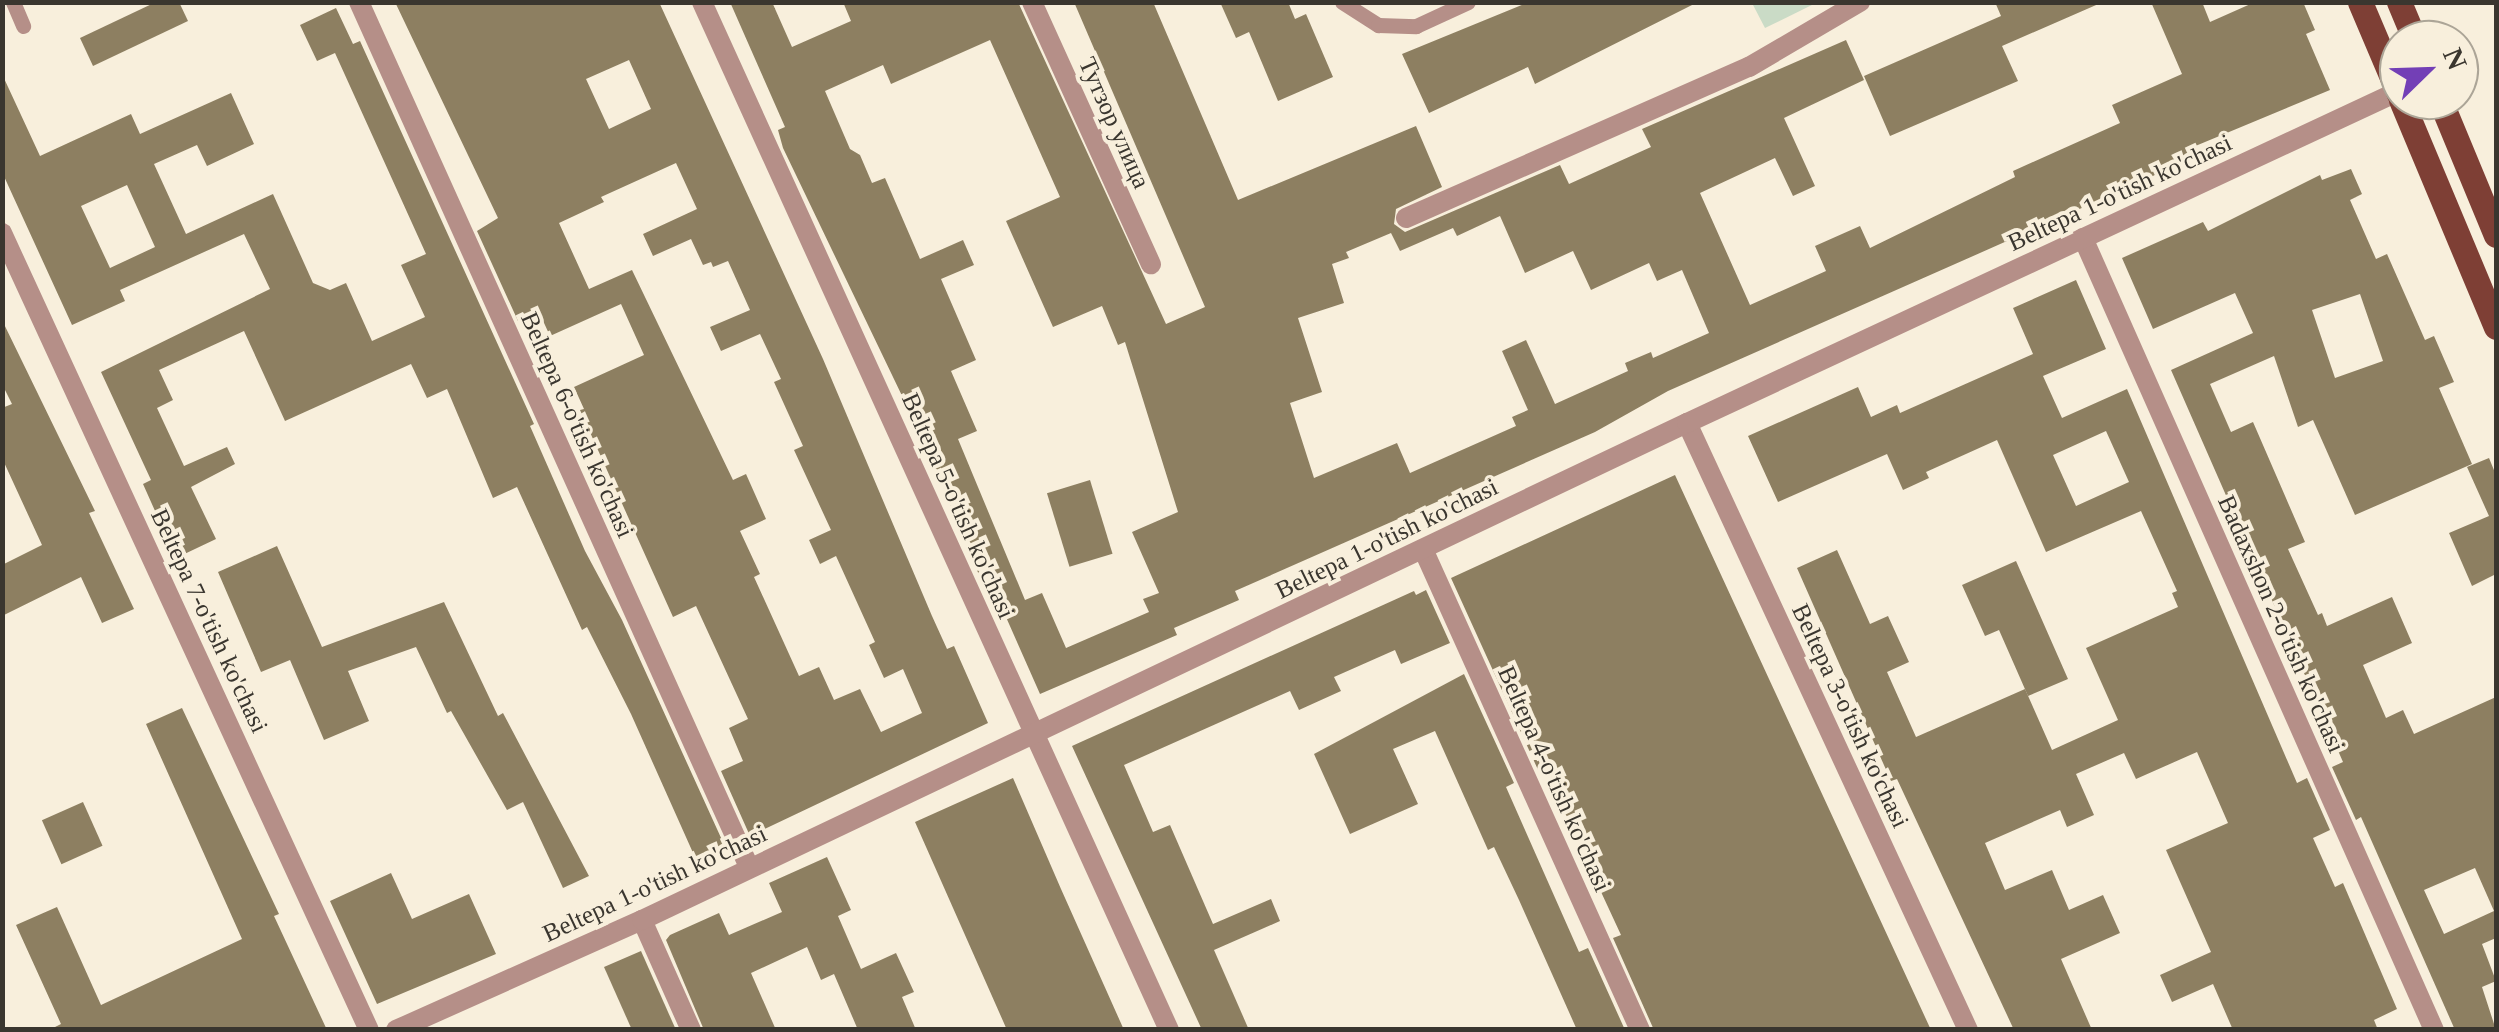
<!DOCTYPE html>
<meta charset="utf-8">
<style>
body{margin:0}
#map{position:relative;width:2499px;height:1032px;overflow:hidden;background:#f8efdc;font-family:Georgia,serif}
div>[style]{position:absolute}
.green>*{inset:0;background:#cadbc6}
.building>*{inset:0;background:#8d7f61;transform-origin:0 0}
.lane>*{height:15px;margin:-7.5px;padding:0 7.5px;transform-origin:7.5px;border-radius:7.5px;background:#b58f88}
.street>*{height:20px;margin:-10px;padding:0 10px;transform-origin:10px;border-radius:10px;background:#b58f88}
.primary>*{height:25px;margin:-12.5px;padding:0 12.5px;transform-origin:12.5px;border-radius:12.5px;background:#7e3f35}
span{translate:-50% -50%;white-space:nowrap;text-align:center;line-height:1.15;-webkit-text-stroke:8px #f8efdc;paint-order:stroke}
.street-label{font-size:25px;color:#3a362f}
.frame{position:absolute;inset:0;border:5px solid #3a362f;pointer-events:none}
.north{position:absolute;left:2379px;top:20px;width:100px;height:100px;box-sizing:border-box;background:#f8efdc;border:2px solid #aca597;border-radius:50%;rotate:67deg;font-size:28px;font-weight:700;line-height:40px;text-align:center;color:#3a362f}
.north::after{content:'';display:block;margin:auto;width:35px;height:45px;background:#733fb6;clip-path:polygon(50% 0,100% 100%,50% 72%,0 100%)}
</style>
<div id="map">
<div class="green">
<i style="clip-path:polygon(1752px 3px,1816px 3px,1765px 28px)"></i>
</div>
<div class="building">
<i style="clip-path:polygon(156px 2px,179px 2px,188px 21px,93px 66px,80px 38px)"></i>
<i style="clip-path:polygon(evenodd,395px 2px,659px 2px,823px 359px,932px 616px,947px 649px,954px 646px,988px 723px,750px 836px,721px 771px,743px 761px,729px 728px,748px 719px,696px 606px,673px 617px,580px 410px,584px 409px,574px 387px,644px 355px,621px 304px,550px 336px,539px 312px,518px 321px,477px 231px,498px 218px,395px 2px,629px 60px,651px 109px,609px 129px,586px 79px,629px 60px,395px 2px,676px 163px,697px 209px,643px 234px,653px 256px,691px 239px,703px 265px,711px 262px,713px 267px,728px 261px,750px 310px,710px 327px,721px 351px,760px 334px,781px 379px,774px 382px,803px 446px,794px 450px,831px 530px,809px 540px,820px 564px,836px 556px,875px 642px,869px 645px,884px 678px,903px 669px,922px 713px,881px 732px,860px 689px,834px 700px,819px 667px,799px 676px,754px 577px,760px 574px,740px 531px,766px 519px,746px 474px,733px 480px,632px 270px,589px 289px,559px 223px,604px 202px,601px 197px,676px 163px)"></i>
<i style="clip-path:polygon(evenodd,730px 2px,772px 2px,792px 47px,851px 21px,843px 2px,1018px 2px,1166px 324px,1205px 307px,1074px 2px,1153px 2px,1238px 200px,1416px 126px,1442px 187px,1396px 209px,1394px 224px,1405px 232px,1560px 165px,1569px 184px,1651px 147px,1642px 129px,1846px 40px,1864px 80px,1784px 118px,1815px 186px,1793px 196px,1775px 158px,1700px 193px,1750px 305px,1826px 271px,1815px 246px,1860px 226px,1870px 248px,2015px 177px,2013px 171px,2120px 123px,2112px 105px,2182px 74px,2151px 2px,2202px 2px,2210px 22px,2255px 2px,2303px 2px,2315px 30px,2306px 34px,2330px 90px,2193px 147px,2196px 154px,2145px 180px,1668px 391px,1595px 432px,1235px 591px,1239px 600px,1174px 628px,1177px 635px,1040px 694px,998px 599px,990px 602px,929px 452px,783px 148px,778px 130px,785px 127px,730px 2px,990px 40px,1060px 197px,1006px 221px,1053px 327px,1102px 306px,1118px 345px,1125px 342px,1178px 512px,1132px 532px,1159px 593px,1143px 599px,1149px 612px,1066px 648px,1042px 593px,1025px 600px,958px 439px,977px 431px,951px 371px,976px 360px,941px 279px,974px 265px,963px 240px,920px 259px,885px 178px,872px 183px,860px 155px,850px 149px,825px 91px,883px 65px,891px 84px,990px 40px,730px 2px,1500px 216px,1525px 273px,1573px 251px,1591px 290px,1649px 263px,1657px 281px,1682px 270px,1709px 333px,1653px 358px,1651px 352px,1625px 363px,1628px 371px,1555px 404px,1526px 340px,1502px 351px,1528px 410px,1512px 417px,1516px 426px,1410px 473px,1397px 443px,1314px 478px,1290px 403px,1322px 392px,1298px 318px,1344px 303px,1332px 264px,1349px 258px,1346px 252px,1391px 233px,1400px 251px,1453px 228px,1457px 236px,1500px 216px)"></i>
<i style="clip-path:polygon(1220px 2px,1288px 2px,1295px 19px,1306px 14px,1333px 77px,1278px 101px,1249px 32px,1236px 38px)"></i>
<i style="clip-path:polygon(1529px 2px,1698px 2px,1535px 84px,1528px 67px,1429px 113px,1402px 54px)"></i>
<i style="clip-path:polygon(1995px 2px,2103px 2px,2002px 46px,2018px 81px,1890px 136px,1864px 76px,2001px 16px)"></i>
<i style="clip-path:polygon(evenodd,336px 8px,353px 44px,360px 41px,534px 424px,530px 426px,585px 551px,622px 620px,727px 851px,698px 864px,631px 714px,587px 627px,582px 630px,517px 487px,493px 498px,447px 389px,427px 398px,411px 364px,285px 421px,244px 331px,159px 370px,173px 400px,157px 408px,184px 466px,227px 447px,235px 464px,191px 487px,216px 539px,176px 558px,143px 484px,151px 480px,101px 372px,270px 289px,244px 234px,120px 290px,125px 301px,72px 325px,2px 172px,2px 74px,40px 156px,131px 114px,140px 134px,231px 93px,254px 144px,207px 166px,197px 145px,154px 164px,186px 234px,273px 194px,313px 283px,330px 290px,346px 283px,372px 341px,425px 317px,401px 265px,426px 254px,335px 53px,317px 61px,300px 25px,336px 8px,127px 185px,155px 247px,110px 268px,81px 206px,127px 185px)"></i>
<i style="clip-path:polygon(evenodd,2351px 169px,2362px 194px,2350px 200px,2376px 259px,2387px 254px,2425px 340px,2434px 336px,2454px 382px,2439px 388px,2472px 464px,2355px 515px,2313px 420px,2298px 427px,2274px 356px,2210px 384px,2231px 432px,2253px 422px,2305px 542px,2288px 549px,2318px 615px,2322px 613px,2327px 626px,2392px 597px,2412px 643px,2363px 665px,2386px 718px,2403px 710px,2414px 734px,2496px 697px,2496px 938px,2482px 944px,2496px 981px,2482px 987px,2496px 1030px,2455px 1030px,2361px 817px,2356px 820px,2332px 767px,2343px 762px,2171px 370px,2253px 333px,2235px 293px,2153px 329px,2122px 258px,2203px 222px,2208px 231px,2320px 175px,2322px 180px,2351px 169px,2360px 294px,2383px 361px,2335px 378px,2312px 310px,2360px 294px,2351px 169px,2475px 868px,2494px 911px,2444px 934px,2424px 890px,2475px 868px)"></i>
<i style="clip-path:polygon(evenodd,2076px 280px,2106px 349px,2043px 376px,2062px 418px,2127px 389px,2297px 783px,2307px 778px,2330px 830px,2313px 838px,2335px 887px,2343px 883px,2397px 1009px,2374px 1020px,2378px 1030px,2233px 1030px,2213px 984px,2172px 1002px,2160px 975px,2211px 952px,2166px 850px,2228px 823px,2197px 752px,2136px 779px,2124px 753px,2076px 774px,2094px 815px,2067px 827px,2060px 810px,1985px 843px,2005px 890px,2052px 870px,2069px 910px,2103px 895px,2120px 933px,2061px 959px,2092px 1030px,2014px 1030px,1897px 779px,1891px 781px,1797px 568px,1837px 550px,1870px 624px,1888px 616px,1909px 662px,1887px 672px,1916px 737px,2025px 689px,2052px 750px,2118px 720px,2086px 648px,2178px 607px,2172px 593px,2177px 591px,2141px 511px,2046px 552px,1997px 440px,1926px 472px,1929px 478px,1903px 490px,1887px 454px,1778px 502px,1748px 436px,1858px 387px,1871px 417px,1897px 405px,1900px 413px,2033px 354px,2013px 308px,2076px 280px,2106px 431px,2129px 482px,2076px 506px,2053px 455px,2106px 431px)"></i>
<i style="clip-path:polygon(2px 320px,95px 511px,89px 513px,134px 609px,102px 623px,81px 577px,2px 616px,2px 565px,42px 545px,2px 458px,2px 408px,12px 404px,2px 384px)"></i>
<i style="clip-path:polygon(2489px 458px,2496px 475px,2496px 574px,2472px 586px,2449px 533px,2489px 516px,2467px 467px)"></i>
<i style="clip-path:polygon(1675px 475px,1769px 679px,1931px 1030px,1654px 1030px,1613px 938px,1621px 935px,1544px 769px,1539px 772px,1451px 578px)"></i>
<i style="left:1090px;top:480px;width:77px;height:45px;rotate:73deg"></i>
<i style="clip-path:polygon(277px 546px,322px 647px,444px 602px,498px 716px,503px 713px,589px 876px,563px 888px,523px 802px,507px 810px,451px 711px,447px 713px,416px 647px,348px 671px,369px 721px,324px 740px,290px 660px,261px 672px,218px 572px)"></i>
<i style="clip-path:polygon(2016px 561px,2068px 679px,2028px 696px,1999px 630px,1985px 636px,1962px 585px)"></i>
<i style="clip-path:polygon(1426px 590px,1450px 643px,1401px 664px,1395px 650px,1334px 677px,1341px 691px,1299px 710px,1290px 691px,1124px 765px,1153px 832px,1170px 825px,1213px 924px,1271px 899px,1280px 921px,1214px 950px,1249px 1030px,1202px 1030px,1072px 746px,1414px 591px,1416px 595px)"></i>
<i style="clip-path:polygon(1464px 674px,1514px 783px,1506px 787px,1579px 952px,1588px 948px,1625px 1030px,1577px 1030px,1519px 900px,1494px 847px,1488px 850px,1435px 731px,1393px 749px,1418px 804px,1350px 834px,1314px 754px)"></i>
<i style="clip-path:polygon(182px 708px,279px 914px,274px 916px,327px 1030px,49px 1030px,61px 1024px,16px 925px,57px 907px,101px 1005px,242px 939px,146px 724px)"></i>
<i style="clip-path:polygon(1013px 778px,1061px 889px,1124px 1030px,1007px 1030px,915px 822px)"></i>
<i style="left:83px;top:802px;width:48px;height:45px;rotate:66deg"></i>
<i style="clip-path:polygon(827px 857px,851px 910px,838px 916px,861px 969px,896px 953px,914px 992px,902px 997px,916px 1030px,858px 1030px,834px 974px,821px 980px,807px 947px,751px 973px,776px 1030px,704px 1030px,666px 940px,670px 935px,719px 913px,729px 935px,782px 912px,769px 883px)"></i>
<i style="clip-path:polygon(391px 873px,412px 919px,469px 894px,496px 954px,377px 1004px,330px 901px)"></i>
<i style="clip-path:polygon(641px 951px,676px 1030px,632px 1030px,604px 967px)"></i>
</div>
<div class="lane">
<i style="left:13px;top:2px;width:26px;rotate:67deg"></i>
<i style="left:1342px;top:2px;width:43px;rotate:32.6deg"></i>
<i style="left:1378px;top:25px;width:38px;rotate:2deg"></i>
<i style="left:1416px;top:26px;width:57px;rotate:-24.8deg"></i>
</div>
<div class="street">
<i style="left:359px;top:2px;width:949px;rotate:65.73deg"></i>
<i style="left:702px;top:2px;width:1129px;rotate:65.57deg"></i>
<i style="left:1032px;top:2px;width:288px;rotate:65.6deg"></i>
<i style="left:1406px;top:218px;width:375px;rotate:-23.8deg"></i>
<i style="left:1749px;top:67px;width:129px;rotate:-30.4deg"></i>
<i style="left:2px;top:233px;width:877px;rotate:65.28deg"></i>
<i style="left:2083px;top:238px;width:866px;rotate:66.1deg"></i>
<i style="left:1687px;top:423px;width:669px;rotate:65.16deg"></i>
<i style="left:1423px;top:549px;width:528px;rotate:65.72deg"></i>
<i style="left:642px;top:920px;width:120px;rotate:66deg"></i>
<i style="left:396px;top:1030px;width:269px;rotate:-24.1deg"></i>
<i style="left:642px;top:920px;width:1157px;rotate:-25.44deg"></i>
<i style="left:1687px;top:423px;width:786px;rotate:-25deg"></i>
</div>
<div class="primary">
<i style="left:2360px;top:2px;width:100px;rotate:67deg"></i>
<i style="left:2399px;top:2px;width:41px;rotate:67.2deg"></i>
<i style="left:2401px;top:100px;width:246px;rotate:67.3deg"></i>
<i style="left:2440px;top:100px;width:146px;rotate:67.5deg"></i>
</div>
<div class="street-label">
<span style="left:1114px;top:123px;rotate:66deg">Тутзор улица</span>
<span style="left:2120px;top:193px;rotate:-25deg">Beltepa 1-o'tish ko'chasi</span>
<span style="left:577px;top:425px;rotate:66deg">Beltepa 6-o'tish ko'chasi</span>
<span style="left:958px;top:506px;rotate:66deg">Beltepa 5-o'tish ko'chasi</span>
<span style="left:1387px;top:539px;rotate:-26deg">Beltepa 1-o'tish ko'chasi</span>
<span style="left:209px;top:621px;rotate:65deg">Beltepa 7-o'tish ko'chasi</span>
<span style="left:2281px;top:624px;rotate:66deg">Badaxshon 2-o'tish ko'chasi</span>
<span style="left:1850px;top:716px;rotate:65deg">Beltepa 3-o'tish ko'chasi</span>
<span style="left:1554px;top:779px;rotate:66deg">Beltepa 4-o'tish ko'chasi</span>
<span style="left:655px;top:884px;rotate:-25deg">Beltepa 1-o'tish ko'chasi</span>
</div>
<div class="frame"></div>
<div class="north">N</div>
</div>
